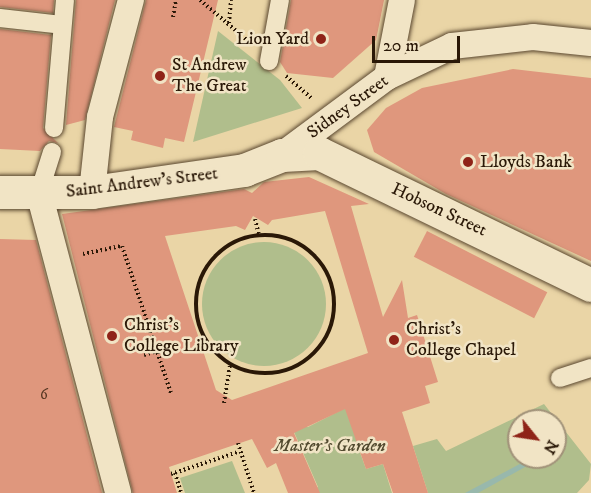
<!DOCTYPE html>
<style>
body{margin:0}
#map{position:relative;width:591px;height:493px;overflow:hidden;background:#ead5a6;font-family:"IM FELL DW Pica",serif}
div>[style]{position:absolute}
.green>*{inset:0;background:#b0be8c}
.round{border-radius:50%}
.water>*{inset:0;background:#98b8ac}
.building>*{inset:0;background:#df977d;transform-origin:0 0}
.path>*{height:4px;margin-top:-2px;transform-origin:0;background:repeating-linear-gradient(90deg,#2a1807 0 1.5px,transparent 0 4.5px)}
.path>.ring{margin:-2px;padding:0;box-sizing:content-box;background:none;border:4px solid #2a1807;border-radius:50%}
.roads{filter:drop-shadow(0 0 2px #5a472f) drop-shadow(0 0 2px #5a472f)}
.service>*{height:18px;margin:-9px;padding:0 9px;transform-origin:9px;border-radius:9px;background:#f1e4c5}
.pedestrian>*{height:26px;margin:-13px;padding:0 13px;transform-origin:13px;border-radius:13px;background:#f1e4c5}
.minor>*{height:33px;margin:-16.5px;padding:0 16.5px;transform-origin:16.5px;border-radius:16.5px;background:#f1e4c5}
.dots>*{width:16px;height:16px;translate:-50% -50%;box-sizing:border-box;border:3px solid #f1e4c5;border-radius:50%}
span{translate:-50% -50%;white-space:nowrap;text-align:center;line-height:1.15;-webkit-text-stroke:5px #f1e4c5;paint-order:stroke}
.number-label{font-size:15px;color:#573824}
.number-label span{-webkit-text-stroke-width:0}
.poi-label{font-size:18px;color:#2a1807}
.right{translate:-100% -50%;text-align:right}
.left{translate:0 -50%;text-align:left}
.street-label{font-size:18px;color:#2a1807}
.park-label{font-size:18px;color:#524a2f;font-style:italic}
.north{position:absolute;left:507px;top:409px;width:60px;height:60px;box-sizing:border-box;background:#f1e4c5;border:2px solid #a19279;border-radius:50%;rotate:120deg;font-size:16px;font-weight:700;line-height:24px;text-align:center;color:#2a1807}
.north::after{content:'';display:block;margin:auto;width:21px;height:27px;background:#8f2418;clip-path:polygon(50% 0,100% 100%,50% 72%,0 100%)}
.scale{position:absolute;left:372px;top:36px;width:88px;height:27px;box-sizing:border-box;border:3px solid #2a1807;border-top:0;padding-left:8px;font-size:18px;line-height:21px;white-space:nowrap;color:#2a1807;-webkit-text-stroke:4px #f1e4c5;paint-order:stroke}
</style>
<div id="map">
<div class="green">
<i style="clip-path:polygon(218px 31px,280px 80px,302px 108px,193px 142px)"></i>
<i class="round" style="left:202px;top:242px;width:124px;height:124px"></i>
<i style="clip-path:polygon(371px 395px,357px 444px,366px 469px,383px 464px,392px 493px,306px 493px,318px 487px,291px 425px,308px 427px)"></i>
<i style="clip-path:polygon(evenodd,544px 404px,591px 464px,589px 480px,577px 493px,428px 493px,413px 446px,437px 439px,446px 451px,544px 404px,519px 421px,555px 421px,555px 457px,519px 457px,519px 421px)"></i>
<i style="clip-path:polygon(232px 461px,245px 493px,185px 493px,180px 478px)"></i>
</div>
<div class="water">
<i style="clip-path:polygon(533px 457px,543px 457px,478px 493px,465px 493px)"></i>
</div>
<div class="building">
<i style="clip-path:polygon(0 0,54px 0,53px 13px,0 7px)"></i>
<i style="clip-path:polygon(76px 0,115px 0,85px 120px,66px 125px)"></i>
<i style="clip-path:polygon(146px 0,218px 0,184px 142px,165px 138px,163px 148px,131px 140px,133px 131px,114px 127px)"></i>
<i style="clip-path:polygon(291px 0,384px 0,376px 40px,333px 78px,287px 73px,280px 62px)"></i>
<i style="clip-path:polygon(0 29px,51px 35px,43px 128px,58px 143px,49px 141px,40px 151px,0 149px)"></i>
<i style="clip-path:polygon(513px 69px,591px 78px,591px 261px,446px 194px,374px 152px,367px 130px,386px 108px,422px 88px)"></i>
<i style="clip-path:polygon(evenodd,309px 177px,369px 204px,351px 206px,383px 317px,402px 280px,408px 318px,417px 315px,438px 382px,425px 386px,430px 403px,402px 412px,428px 493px,393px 493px,383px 464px,366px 469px,345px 409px,294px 433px,320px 493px,288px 493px,276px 463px,267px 468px,252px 439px,169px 467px,177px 493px,133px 493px,62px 214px,244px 189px,252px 193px,264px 182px,309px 177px,325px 211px,368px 353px,232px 400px,216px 390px,165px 236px,236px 226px,245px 230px,253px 216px,268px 225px,272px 220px,325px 211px)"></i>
<i style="left:427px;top:231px;width:135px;height:29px;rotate:27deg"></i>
<i style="clip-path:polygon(0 239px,36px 240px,102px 493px,0 493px)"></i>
</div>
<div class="path">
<i style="left:200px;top:0;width:62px;rotate:40.4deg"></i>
<i style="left:173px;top:17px;width:17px;rotate:-80deg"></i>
<i style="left:229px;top:23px;width:23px;rotate:-85deg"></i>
<i style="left:286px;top:76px;width:35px;rotate:41deg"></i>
<i style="left:255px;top:219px;width:16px;rotate:76deg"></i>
<i class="ring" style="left:196px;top:235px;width:134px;height:134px"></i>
<i style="left:83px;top:254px;width:40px;rotate:-12deg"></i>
<i style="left:122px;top:246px;width:155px;rotate:71.6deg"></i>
<i style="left:144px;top:355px;width:21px;rotate:-17deg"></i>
<i style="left:224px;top:403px;width:39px;rotate:-81deg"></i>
<i style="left:238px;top:443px;width:52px;rotate:72.3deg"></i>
<i style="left:175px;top:473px;width:21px;rotate:73deg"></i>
<i style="left:171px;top:474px;width:71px;rotate:-18.2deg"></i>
</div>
<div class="roads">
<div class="service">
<i style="left:0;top:18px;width:62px;rotate:6.4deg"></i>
<i style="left:269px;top:61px;width:62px;rotate:-79.8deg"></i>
<i style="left:54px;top:128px;width:128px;rotate:-85.1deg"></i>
<i style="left:39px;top:193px;width:43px;rotate:-72.4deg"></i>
<i style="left:560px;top:378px;width:33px;rotate:-18deg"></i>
</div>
<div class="pedestrian">
<i style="left:387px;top:77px;width:78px;rotate:-79deg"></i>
<i style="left:282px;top:155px;width:131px;rotate:-36.6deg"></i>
<i style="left:387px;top:77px;width:72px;rotate:-25.5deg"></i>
<i style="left:452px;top:46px;width:81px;rotate:-6.3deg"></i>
<i style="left:533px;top:37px;width:58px;rotate:5.9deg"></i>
<i style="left:92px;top:192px;width:75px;rotate:-83.9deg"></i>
<i style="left:100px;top:117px;width:121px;rotate:-75.2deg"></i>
<i style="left:39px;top:193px;width:310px;rotate:75.2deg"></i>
</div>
<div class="minor">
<i style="left:0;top:192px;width:92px"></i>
<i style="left:92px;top:192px;width:154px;rotate:-8.2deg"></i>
<i style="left:244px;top:170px;width:41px;rotate:-21.5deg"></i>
<i style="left:282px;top:155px;width:37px;rotate:-3deg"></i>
<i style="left:319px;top:153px;width:302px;rotate:25.9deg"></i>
</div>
</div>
<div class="dots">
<i style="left:321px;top:39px;background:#8f2418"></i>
<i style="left:160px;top:76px;background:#8f2418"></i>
<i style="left:468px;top:162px;background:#8f2418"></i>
<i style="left:112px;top:336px;background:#8f2418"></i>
<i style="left:394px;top:340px;background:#8f2418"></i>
</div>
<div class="number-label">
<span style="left:44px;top:395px">6</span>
</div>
<div class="poi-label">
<span class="right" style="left:309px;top:39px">Lion Yard</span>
<span class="left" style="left:172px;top:76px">St Andrew<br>The Great</span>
<span class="left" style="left:480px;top:162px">Lloyds Bank</span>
<span class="left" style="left:124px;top:336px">Christ's<br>College Library</span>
<span class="left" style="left:406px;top:340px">Christ's<br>College Chapel</span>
</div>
<div class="street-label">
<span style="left:348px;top:107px;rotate:-36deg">Sidney Street</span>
<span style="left:142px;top:183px;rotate:-7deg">Saint Andrew's Street</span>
<span style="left:439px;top:210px;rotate:25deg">Hobson Street</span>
</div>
<div class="park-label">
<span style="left:330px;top:446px">Master's Garden</span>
</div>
<div class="north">N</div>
<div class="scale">20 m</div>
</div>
